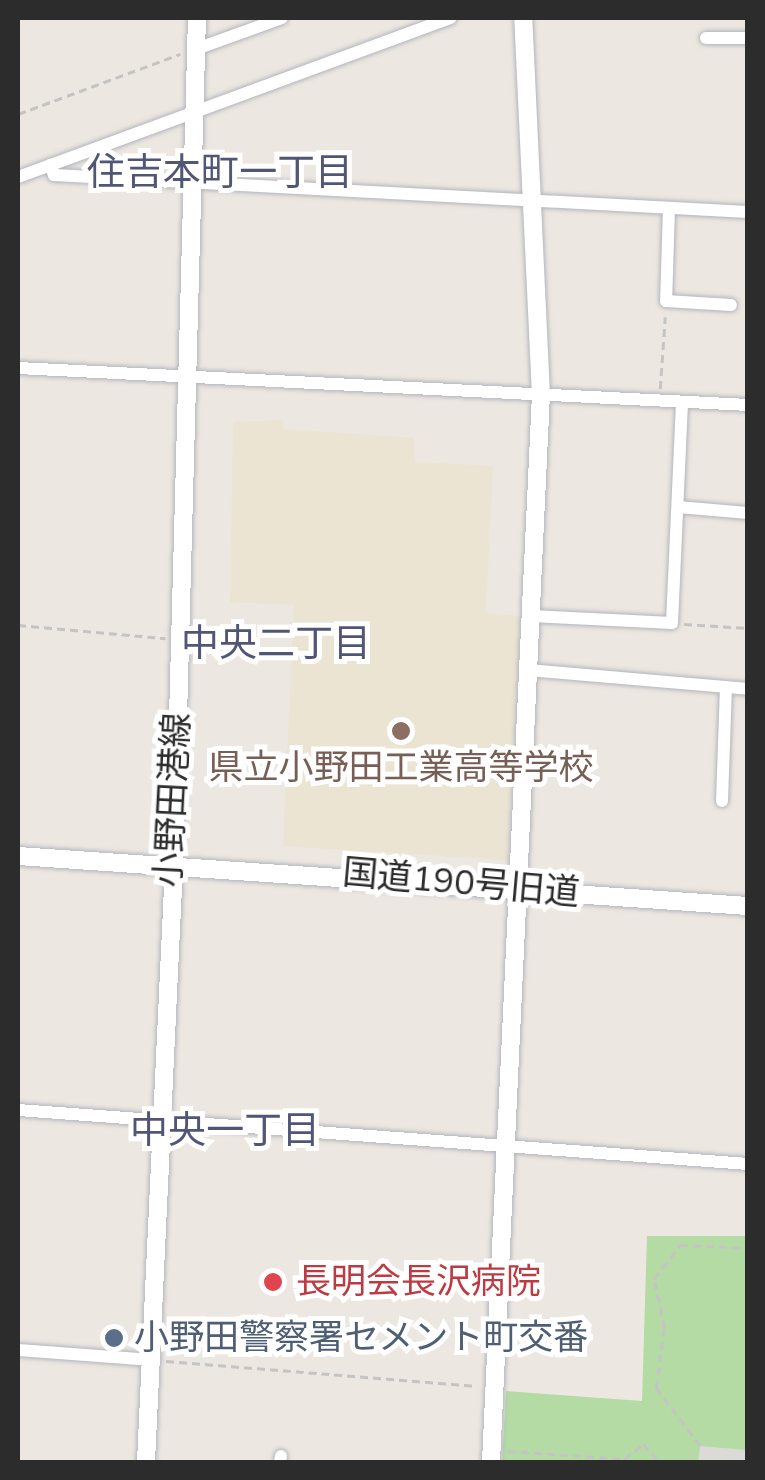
<!DOCTYPE html>
<meta charset="utf-8">
<style>
body{margin:0}
#map{position:relative;width:765px;height:1480px;overflow:hidden;background:#ece7e0;font-family:"Nunito Sans","Noto Sans JP",sans-serif}
div>[style]{position:absolute}
.education>*{inset:0;background:#ebe4d2}
.green>*{inset:0;background:#b3dba3}
.plaza>*{inset:0;background:#dcdad6}
.path>*{height:2.5px;margin-top:-1.25px;transform-origin:0;background:repeating-linear-gradient(90deg,#c4c4c4 0 8px,transparent 0 13px)}
.roads{filter:drop-shadow(0 0 2px #b3b5be) drop-shadow(0 0 2px #b3b5be)}
.street>*{height:12px;margin:-6px;padding:0 6px;transform-origin:6px;border-radius:6px;background:#fff}
.secondary>*{height:18px;margin:-9px;padding:0 9px;transform-origin:9px;border-radius:9px;background:#fff}
.dots>*{width:28px;height:28px;translate:-50% -50%;box-sizing:border-box;border:5px solid #fff;border-radius:50%}
span{translate:-50% -50%;white-space:nowrap;text-align:center;line-height:1.15;-webkit-text-stroke:10px #fff;paint-order:stroke}
.education-label{font-size:35px;color:#785e54}
.street-label{font-size:35px;color:#2c2c2c}
.health-label{font-size:35px;color:#be3a42}
.left{translate:0 -50%;text-align:left}
.service-label{font-size:35px;color:#4e5e75}
.neighbourhood-label{font-size:38px;color:#515677}
.frame{position:absolute;inset:0;border:20px solid #2c2c2c;pointer-events:none}
</style>
<div id="map">
<div class="education">
<i style="clip-path:polygon(283px 420px,283px 429px,414px 438px,415px 462px,493px 466px,486px 613px,520px 616px,508px 860px,283px 846px,294px 605px,230px 602px,233px 422px)"></i>
</div>
<div class="green">
<i style="clip-path:polygon(647px 1236px,747px 1236px,747px 1462px,502px 1462px,506px 1391px,642px 1401px)"></i>
</div>
<div class="plaza">
<i style="clip-path:polygon(700px 1446px,747px 1450px,747px 1462px,698px 1462px)"></i>
</div>
<div class="path">
<i style="left:18px;top:114px;width:173px;rotate:-20.3deg"></i>
<i style="left:660px;top:389px;width:72px;rotate:-86deg"></i>
<i style="left:684px;top:624px;width:64px;rotate:3.6deg"></i>
<i style="left:18px;top:625px;width:148px;rotate:5.1deg"></i>
<i style="left:166px;top:1361px;width:312px;rotate:4.6deg"></i>
<i style="left:700px;top:1446px;width:73px;rotate:-127.2deg"></i>
<i style="left:656px;top:1388px;width:61px;rotate:-82.4deg"></i>
<i style="left:664px;top:1328px;width:50px;rotate:-101.5deg"></i>
<i style="left:654px;top:1279px;width:43px;rotate:-52.6deg"></i>
<i style="left:680px;top:1245px;width:68px;rotate:2.5deg"></i>
<i style="left:508px;top:1451px;width:116px;rotate:3.9deg"></i>
<i style="left:624px;top:1459px;width:24px;rotate:-38deg"></i>
<i style="left:643px;top:1444px;width:25px;rotate:47deg"></i>
</div>
<div class="roads">
<div class="street">
<i style="left:706px;top:38px;width:42px"></i>
<i style="left:196px;top:49px;width:91px;rotate:-19.8deg"></i>
<i style="left:50px;top:165px;width:11px;rotate:68deg"></i>
<i style="left:54px;top:175px;width:695px;rotate:3.05deg"></i>
<i style="left:18px;top:177px;width:461px;rotate:-20.2deg"></i>
<i style="left:669px;top:208px;width:93px;rotate:91.8deg"></i>
<i style="left:666px;top:301px;width:65px;rotate:3.5deg"></i>
<i style="left:18px;top:368px;width:731px;rotate:2.9deg"></i>
<i style="left:678px;top:507px;width:70px;rotate:4.9deg"></i>
<i style="left:531px;top:616px;width:141px;rotate:2.8deg"></i>
<i style="left:672px;top:623px;width:221px;rotate:-87.4deg"></i>
<i style="left:528px;top:670px;width:221px;rotate:4.9deg"></i>
<i style="left:722px;top:801px;width:113px;rotate:-88deg"></i>
<i style="left:18px;top:1110px;width:732px;rotate:4.23deg"></i>
<i style="left:18px;top:1350px;width:132px;rotate:4.3deg"></i>
<i style="left:280px;top:1462px;width:6px;rotate:-81deg"></i>
</div>
<div class="secondary">
<i style="left:18px;top:856px;width:732px;rotate:3.92deg"></i>
<i style="left:146px;top:1462px;width:597px;rotate:-87.31deg"></i>
<i style="left:174px;top:866px;width:848px;rotate:-88.45deg"></i>
<i style="left:491px;top:1462px;width:1068px;rotate:-87.32deg"></i>
<i style="left:541px;top:395px;width:377px;rotate:-92.7deg"></i>
</div>
</div>
<div class="dots">
<i style="left:401px;top:731px;background:#8d6e63"></i>
<i style="left:273px;top:1282px;background:#e0444e"></i>
<i style="left:114px;top:1338px;background:#5c6f8a"></i>
</div>
<div class="education-label">
<span style="left:401px;top:768px">県立小野田工業高等学校</span>
</div>
<div class="street-label">
<span style="left:173px;top:800px;rotate:-87deg">小野田港線</span>
<span style="left:461px;top:883px;rotate:5deg">国道190号旧道</span>
</div>
<div class="health-label">
<span class="left" style="left:296px;top:1282px">長明会長沢病院</span>
</div>
<div class="service-label">
<span class="left" style="left:134px;top:1338px">小野田警察署セメント町交番</span>
</div>
<div class="neighbourhood-label">
<span style="left:220px;top:173px">住吉本町一丁目</span>
<span style="left:276px;top:644px">中央二丁目</span>
<span style="left:225px;top:1131px">中央一丁目</span>
</div>
<div class="frame"></div>
</div>
